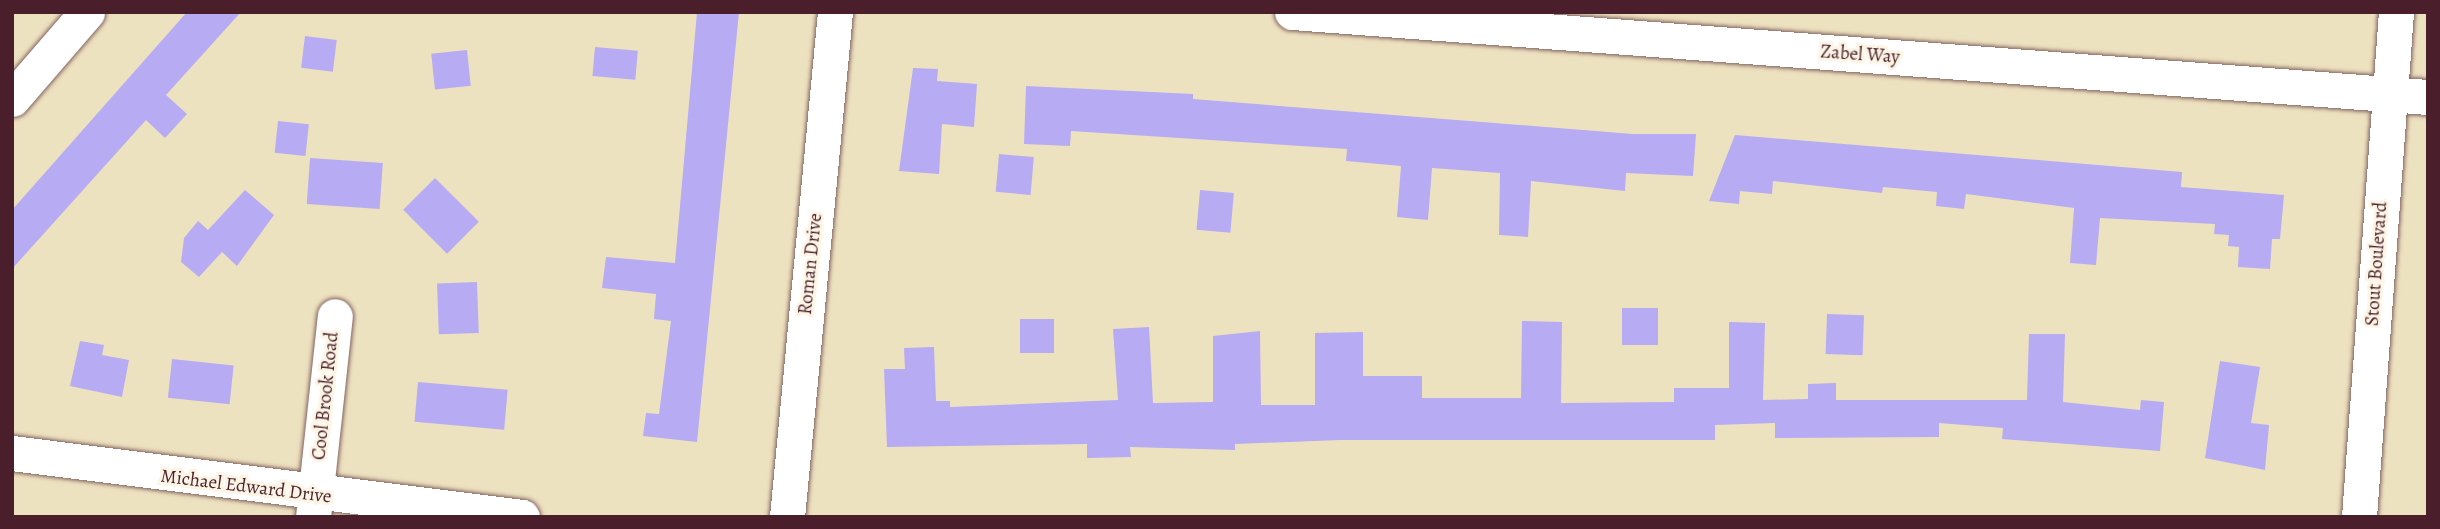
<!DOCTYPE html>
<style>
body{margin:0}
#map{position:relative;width:2440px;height:529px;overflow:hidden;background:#ede2c0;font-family:Alegreya,serif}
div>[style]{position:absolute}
.building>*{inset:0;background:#b7abf3;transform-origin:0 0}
.roads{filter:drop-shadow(0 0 2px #83635f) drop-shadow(0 0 2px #83635f)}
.street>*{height:35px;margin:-17.5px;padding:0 17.5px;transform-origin:17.5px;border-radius:17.5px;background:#fff}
span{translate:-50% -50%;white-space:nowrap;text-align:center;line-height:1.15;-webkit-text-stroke:6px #fcf5e5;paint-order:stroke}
.street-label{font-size:19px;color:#4a1f2b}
.frame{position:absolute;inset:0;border:14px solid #4a1f2b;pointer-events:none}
</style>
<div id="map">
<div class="building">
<i style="clip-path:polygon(187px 12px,241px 12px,166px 95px,187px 114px,165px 138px,146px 120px,12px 269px,12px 210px)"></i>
<i style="clip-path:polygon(697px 12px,739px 12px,697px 442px,643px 436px,646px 413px,659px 414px,671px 321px,654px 319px,656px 294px,602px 288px,606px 257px,675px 263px)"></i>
<i style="left:305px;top:36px;width:32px;height:32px;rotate:7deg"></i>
<i style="left:595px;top:47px;width:43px;height:29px;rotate:5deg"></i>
<i style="left:467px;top:50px;width:36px;height:36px;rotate:84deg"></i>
<i style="clip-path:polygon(913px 68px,938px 69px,937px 81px,977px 84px,974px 127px,942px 124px,939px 174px,899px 171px)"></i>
<i style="clip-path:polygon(1026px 86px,1193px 94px,1193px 99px,1633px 134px,1696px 134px,1693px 176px,1626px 173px,1625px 191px,1531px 181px,1528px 237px,1499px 235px,1500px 173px,1432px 168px,1428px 220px,1397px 217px,1401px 166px,1346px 161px,1347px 149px,1071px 131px,1070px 146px,1024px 144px)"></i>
<i style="left:278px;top:121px;width:31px;height:32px;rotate:6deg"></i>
<i style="clip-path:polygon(1735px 135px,2182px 172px,2181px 187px,2284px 195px,2280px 239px,2272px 239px,2270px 269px,2238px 267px,2239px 247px,2228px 246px,2229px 235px,2214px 234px,2215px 224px,2100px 218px,2096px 265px,2070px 263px,2074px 208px,1966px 194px,1964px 209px,1936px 206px,1937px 192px,1883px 187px,1882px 193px,1773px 181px,1772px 194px,1740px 191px,1739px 204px,1709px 201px)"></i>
<i style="left:999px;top:154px;width:35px;height:38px;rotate:5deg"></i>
<i style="left:310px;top:158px;width:73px;height:46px;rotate:4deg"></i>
<i style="left:435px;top:178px;width:62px;height:45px;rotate:45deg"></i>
<i style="clip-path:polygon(245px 190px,274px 215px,237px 266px,222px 252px,199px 277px,181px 262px,184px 238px,198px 221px,208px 230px)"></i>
<i style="left:1200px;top:190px;width:34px;height:40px;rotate:5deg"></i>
<i style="left:477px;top:282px;width:51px;height:40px;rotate:88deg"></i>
<i style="left:1622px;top:308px;width:36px;height:37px"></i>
<i style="left:1827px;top:314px;width:37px;height:40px;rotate:2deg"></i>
<i style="left:1020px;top:319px;width:34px;height:34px"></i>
<i style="clip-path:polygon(1522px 321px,1562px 322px,1561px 403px,1674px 402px,1674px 388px,1729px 388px,1729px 322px,1765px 323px,1763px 400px,1808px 399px,1808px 384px,1836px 383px,1836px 400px,2027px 400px,2029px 334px,2065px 334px,2063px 402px,2140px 410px,2141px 400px,2164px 402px,2160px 451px,2002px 439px,2003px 428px,1939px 423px,1939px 437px,1775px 438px,1775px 423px,1715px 425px,1715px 440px,1340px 440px,1235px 444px,1235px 450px,1130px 447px,1131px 457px,1087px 458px,1087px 444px,887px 447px,884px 369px,905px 369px,904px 348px,934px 347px,936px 401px,950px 401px,950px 407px,1118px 400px,1113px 329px,1149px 327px,1153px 403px,1213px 402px,1213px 336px,1260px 331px,1261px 405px,1315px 405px,1315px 333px,1363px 332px,1363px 376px,1422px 376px,1422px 398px,1521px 398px)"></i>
<i style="clip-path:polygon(80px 341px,104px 345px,102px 355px,129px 360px,122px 397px,70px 386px)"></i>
<i style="left:172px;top:359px;width:62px;height:39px;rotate:6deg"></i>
<i style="clip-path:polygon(2220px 361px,2260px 367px,2251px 423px,2269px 425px,2265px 470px,2205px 458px)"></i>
<i style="left:418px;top:382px;width:90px;height:40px;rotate:5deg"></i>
</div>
<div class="roads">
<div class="street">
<i style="left:1292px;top:12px;width:1139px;rotate:4.28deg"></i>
<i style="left:12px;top:99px;width:115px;rotate:-49.2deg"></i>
<i style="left:12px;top:453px;width:514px;rotate:7.15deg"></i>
<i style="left:313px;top:517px;width:202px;rotate:-83.8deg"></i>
<i style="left:787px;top:517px;width:507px;rotate:-84.57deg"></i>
<i style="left:2359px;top:517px;width:506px;rotate:-85.81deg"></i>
</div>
</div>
<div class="street-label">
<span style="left:1860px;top:55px;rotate:4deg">Zabel Way</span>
<span style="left:811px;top:264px;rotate:-84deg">Roman Drive</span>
<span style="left:2377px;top:264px;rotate:-86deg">Stout Boulevard</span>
<span style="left:326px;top:396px;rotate:-84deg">Cool Brook Road</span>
<span style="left:246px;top:487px;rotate:7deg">Michael Edward Drive</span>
</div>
<div class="frame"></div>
</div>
